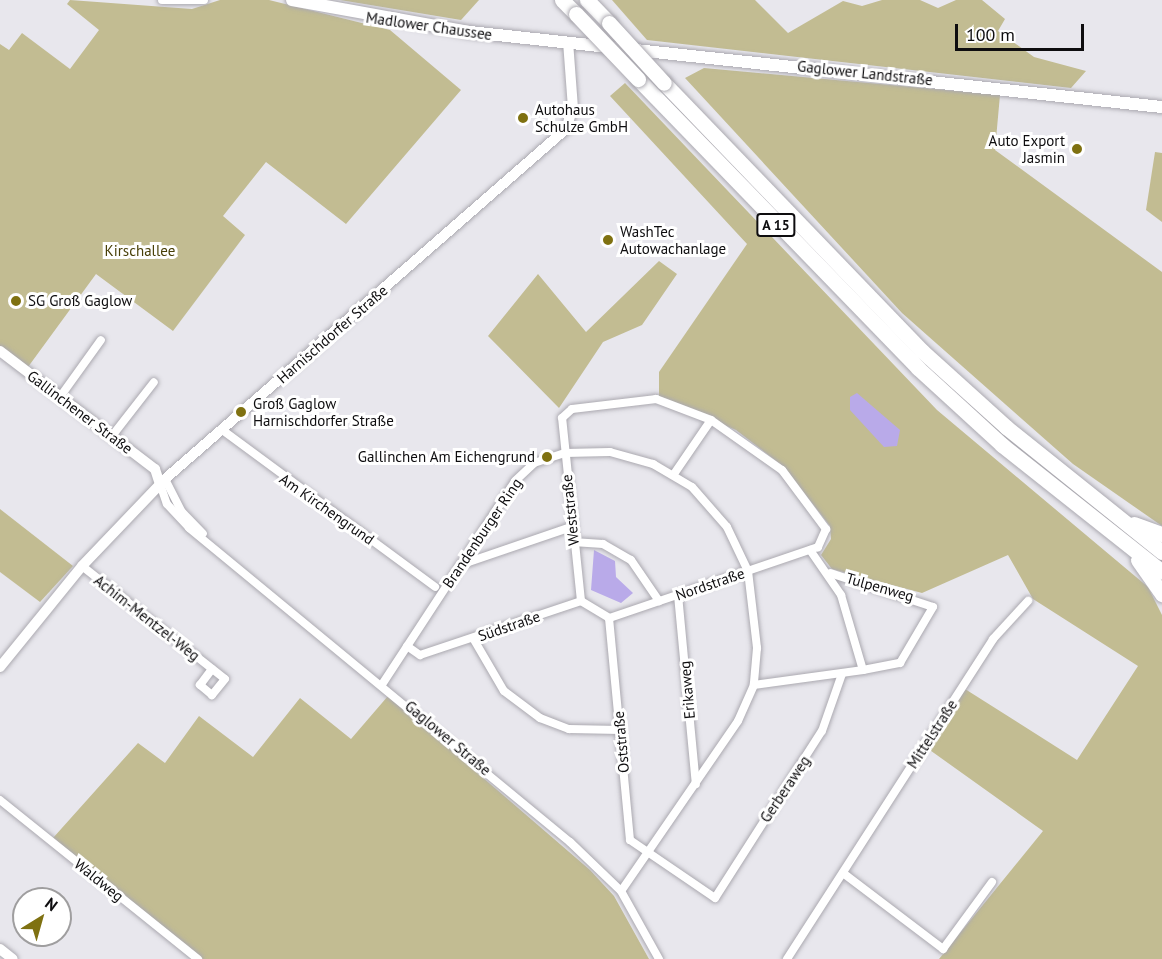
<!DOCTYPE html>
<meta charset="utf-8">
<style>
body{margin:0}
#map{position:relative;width:1162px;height:959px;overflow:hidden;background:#e8e7ed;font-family:"PT Sans",sans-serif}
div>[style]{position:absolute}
.green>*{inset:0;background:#c2bc92}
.water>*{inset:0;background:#b9aae9}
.roads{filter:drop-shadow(0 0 2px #aba9b0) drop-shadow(0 0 2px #aba9b0)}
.minor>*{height:8px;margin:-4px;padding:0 4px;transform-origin:4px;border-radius:4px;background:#fff}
.tertiary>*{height:10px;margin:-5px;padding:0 5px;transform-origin:5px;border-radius:5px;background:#fff}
.secondary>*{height:12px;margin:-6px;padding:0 6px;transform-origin:6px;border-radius:6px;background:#fff}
.motorway>*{height:15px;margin:-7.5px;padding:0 7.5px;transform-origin:7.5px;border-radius:7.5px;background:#fff}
.bridges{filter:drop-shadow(0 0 2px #aba9b0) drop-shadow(0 0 2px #aba9b0)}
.motorway-bridge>*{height:15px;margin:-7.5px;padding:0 7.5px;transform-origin:7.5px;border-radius:7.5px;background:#fff}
.dots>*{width:16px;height:16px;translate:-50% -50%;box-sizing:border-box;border:3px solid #fff;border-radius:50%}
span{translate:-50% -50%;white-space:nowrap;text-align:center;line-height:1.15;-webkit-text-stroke:6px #fff;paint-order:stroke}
.shield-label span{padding:2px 4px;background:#fff;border:2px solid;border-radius:4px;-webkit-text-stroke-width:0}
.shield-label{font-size:14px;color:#0e0d0f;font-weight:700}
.street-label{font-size:15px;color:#0e0d0f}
.poi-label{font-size:15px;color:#0e0d0f}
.left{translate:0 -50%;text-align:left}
.right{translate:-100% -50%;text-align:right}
.park-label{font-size:15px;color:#483f07}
.north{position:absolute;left:12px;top:887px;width:60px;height:60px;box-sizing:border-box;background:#fff;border:2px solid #9f9e9f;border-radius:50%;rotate:37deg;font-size:16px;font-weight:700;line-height:24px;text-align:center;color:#0e0d0f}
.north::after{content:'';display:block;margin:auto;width:21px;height:27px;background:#7f7111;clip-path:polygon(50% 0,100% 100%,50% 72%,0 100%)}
.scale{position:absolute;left:955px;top:24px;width:129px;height:27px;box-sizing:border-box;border:3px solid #0e0d0f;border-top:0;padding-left:8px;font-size:18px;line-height:21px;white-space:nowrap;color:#0e0d0f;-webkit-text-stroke:4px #fff;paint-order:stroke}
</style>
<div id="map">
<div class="green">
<i style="clip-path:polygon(70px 0,192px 9px,220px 0,269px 0,390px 30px,461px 90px,346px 224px,266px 162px,223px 216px,245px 235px,173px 331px,96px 274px,28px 367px,0 346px,0 44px,9px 50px,22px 33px,70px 69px,99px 30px,67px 4px)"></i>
<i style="clip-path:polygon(340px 0,479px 0,461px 20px)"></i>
<i style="clip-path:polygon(612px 0,755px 0,788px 33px,843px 1px,862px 6px,882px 0,920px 0,938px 8px,956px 0,982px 0,1005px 19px,998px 31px,1034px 57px,1086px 71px,1071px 88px,647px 40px)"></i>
<i style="clip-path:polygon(704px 68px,1000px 95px,995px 150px,1162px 272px,1162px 526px,1073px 464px,902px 313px,685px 78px)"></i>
<i style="clip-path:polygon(625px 83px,937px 410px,1148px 587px,1162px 615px,1162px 959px,939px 959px,1043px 831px,927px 748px,965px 689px,1077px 760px,1138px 666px,1033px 599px,1008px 555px,922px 593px,832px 569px,821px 555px,831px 539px,830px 526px,784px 467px,736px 430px,659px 397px,659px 372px,747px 244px,610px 96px)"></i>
<i style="clip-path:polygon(1155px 152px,1162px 153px,1162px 222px,1146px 210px)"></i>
<i style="clip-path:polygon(659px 261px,677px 274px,642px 325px,603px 342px,559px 408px,488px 336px,538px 274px,586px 332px)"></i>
<i style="clip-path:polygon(0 509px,73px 566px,40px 602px,0 572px)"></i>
<i style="clip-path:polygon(388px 696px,590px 870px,614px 896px,649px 959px,203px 959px,53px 838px,138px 743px,165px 763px,199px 716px,253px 757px,300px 698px,351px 739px)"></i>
</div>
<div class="water">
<i style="clip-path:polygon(857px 393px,900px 430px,897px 446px,884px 447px,850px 410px,850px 397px)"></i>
<i style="clip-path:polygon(594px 550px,615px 561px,616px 577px,633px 593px,621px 603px,591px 590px)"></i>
</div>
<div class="roads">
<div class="minor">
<i style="left:162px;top:0;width:42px"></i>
<i style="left:60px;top:397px;width:70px;rotate:-54.3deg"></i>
<i style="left:221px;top:429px;width:266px;rotate:36.4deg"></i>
<i style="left:112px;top:436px;width:68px;rotate:-52.1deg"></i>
<i style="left:674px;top:474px;width:65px;rotate:-55.6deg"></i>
<i style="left:165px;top:479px;width:37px;rotate:63deg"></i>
<i style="left:182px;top:512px;width:30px;rotate:46deg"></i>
<i style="left:160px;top:484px;width:21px;rotate:71deg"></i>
<i style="left:167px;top:504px;width:33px;rotate:47deg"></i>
<i style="left:189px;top:528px;width:494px;rotate:39.5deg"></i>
<i style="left:570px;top:842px;width:71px;rotate:43.9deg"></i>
<i style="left:621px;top:891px;width:78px;rotate:60.8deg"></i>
<i style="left:573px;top:542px;width:30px;rotate:4deg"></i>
<i style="left:603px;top:544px;width:32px;rotate:30deg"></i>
<i style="left:631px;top:560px;width:50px;rotate:55.7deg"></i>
<i style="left:810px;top:550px;width:55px;rotate:55.4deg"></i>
<i style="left:841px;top:595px;width:78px;rotate:73.7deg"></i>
<i style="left:863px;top:670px;width:38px;rotate:-11deg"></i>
<i style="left:900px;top:663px;width:65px;rotate:-59.5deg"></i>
<i style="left:933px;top:607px;width:108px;rotate:-161.7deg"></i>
<i style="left:460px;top:565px;width:117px;rotate:-18.9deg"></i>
<i style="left:82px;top:566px;width:182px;rotate:38.3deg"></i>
<i style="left:225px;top:679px;width:21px;rotate:129deg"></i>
<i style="left:212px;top:695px;width:16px;rotate:-140deg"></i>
<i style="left:200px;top:685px;width:20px;rotate:-53deg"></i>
<i style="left:678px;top:595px;width:190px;rotate:84.6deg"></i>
<i style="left:581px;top:601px;width:184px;rotate:-95.9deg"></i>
<i style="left:562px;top:418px;width:13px;rotate:-42deg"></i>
<i style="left:572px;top:409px;width:85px;rotate:-6.8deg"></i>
<i style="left:656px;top:399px;width:59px;rotate:20.9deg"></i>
<i style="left:711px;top:420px;width:87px;rotate:35.2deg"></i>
<i style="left:782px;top:470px;width:74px;rotate:53.3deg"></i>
<i style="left:826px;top:529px;width:20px;rotate:114deg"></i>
<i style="left:818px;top:547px;width:221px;rotate:161.2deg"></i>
<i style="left:581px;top:601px;width:33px;rotate:31deg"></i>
<i style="left:609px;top:618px;width:223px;rotate:84.6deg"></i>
<i style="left:630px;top:840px;width:103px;rotate:34.3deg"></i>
<i style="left:715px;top:898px;width:198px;rotate:-57.4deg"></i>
<i style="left:822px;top:731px;width:60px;rotate:-70.7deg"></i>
<i style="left:473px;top:638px;width:61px;rotate:59.7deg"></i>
<i style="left:504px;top:691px;width:45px;rotate:36.9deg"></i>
<i style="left:540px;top:718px;width:31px;rotate:21deg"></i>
<i style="left:569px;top:729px;width:51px;rotate:1.1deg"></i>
<i style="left:407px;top:646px;width:16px;rotate:35deg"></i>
<i style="left:420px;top:655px;width:170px;rotate:-18.5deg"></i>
<i style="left:383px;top:683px;width:241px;rotate:-56.8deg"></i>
<i style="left:515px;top:481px;width:26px;rotate:-43deg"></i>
<i style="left:534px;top:463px;width:33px;rotate:-18deg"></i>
<i style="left:565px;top:453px;width:45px;rotate:-1.3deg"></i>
<i style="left:610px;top:452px;width:45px;rotate:15.6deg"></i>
<i style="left:653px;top:464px;width:45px;rotate:30.5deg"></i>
<i style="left:692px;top:487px;width:53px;rotate:48.8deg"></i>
<i style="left:727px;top:527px;width:49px;rotate:64.5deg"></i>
<i style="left:748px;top:571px;width:78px;rotate:83.3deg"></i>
<i style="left:757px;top:648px;width:37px;rotate:95deg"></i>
<i style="left:754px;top:685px;width:39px;rotate:114deg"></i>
<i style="left:738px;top:721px;width:206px;rotate:124.5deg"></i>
<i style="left:754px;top:685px;width:110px;rotate:-7.8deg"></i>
<i style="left:0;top:800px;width:254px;rotate:38.8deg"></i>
<i style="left:843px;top:873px;width:126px;rotate:37.2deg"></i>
<i style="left:943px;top:949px;width:83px;rotate:-53.8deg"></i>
<i style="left:787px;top:959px;width:381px;rotate:-57.2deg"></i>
<i style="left:993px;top:639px;width:52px;rotate:-47.4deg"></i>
</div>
<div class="tertiary">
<i style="left:0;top:351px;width:195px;rotate:37.3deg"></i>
<i style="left:155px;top:469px;width:16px;rotate:72deg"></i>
<i style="left:0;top:667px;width:130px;rotate:-50.9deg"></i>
<i style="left:82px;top:566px;width:120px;rotate:-46.3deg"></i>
<i style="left:165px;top:479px;width:532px;rotate:-41.12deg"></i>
<i style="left:566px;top:129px;width:22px;rotate:-72deg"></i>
<i style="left:573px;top:108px;width:66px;rotate:-94.3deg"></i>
<i style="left:0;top:949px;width:16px;rotate:38deg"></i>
</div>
<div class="secondary">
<i style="left:292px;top:0;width:181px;rotate:10.2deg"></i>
<i style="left:470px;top:32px;width:696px;rotate:6.19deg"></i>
</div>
<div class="motorway">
<i style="left:562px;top:0;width:20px;rotate:45deg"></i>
<i style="left:587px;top:0;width:32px;rotate:46deg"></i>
<i style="left:638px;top:79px;width:402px;rotate:45.9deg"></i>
<i style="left:918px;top:368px;width:114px;rotate:42.5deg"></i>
<i style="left:1002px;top:445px;width:204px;rotate:38.4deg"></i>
<i style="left:664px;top:83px;width:372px;rotate:46.1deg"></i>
<i style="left:922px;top:351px;width:113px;rotate:42.1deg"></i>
<i style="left:1006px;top:427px;width:200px;rotate:38.7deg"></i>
<i style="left:1134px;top:524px;width:30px;rotate:20deg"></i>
<i style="left:1138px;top:560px;width:42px;rotate:54.8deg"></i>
</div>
</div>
<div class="bridges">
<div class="motorway-bridge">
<i style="left:576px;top:14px;width:90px;rotate:46.4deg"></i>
<i style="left:609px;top:23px;width:81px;rotate:47.5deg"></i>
</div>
</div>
<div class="dots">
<i style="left:523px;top:118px;background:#7f7111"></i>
<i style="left:1077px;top:149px;background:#7f7111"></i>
<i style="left:608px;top:240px;background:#7f7111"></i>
<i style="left:16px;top:301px;background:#7f7111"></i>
<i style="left:241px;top:412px;background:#7f7111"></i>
<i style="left:547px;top:457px;background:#7f7111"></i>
</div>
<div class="shield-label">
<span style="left:776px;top:225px">A 15</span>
</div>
<div class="street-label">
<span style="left:429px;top:26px;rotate:8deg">Madlower Chaussee</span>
<span style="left:865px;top:73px;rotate:6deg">Gaglower Landstraße</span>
<span style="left:332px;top:334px;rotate:-41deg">Harnischdorfer Straße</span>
<span style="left:80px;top:412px;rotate:37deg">Gallinchener Straße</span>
<span style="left:327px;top:509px;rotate:35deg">Am Kirchengrund</span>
<span style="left:570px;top:510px;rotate:-96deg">Weststraße</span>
<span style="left:482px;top:533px;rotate:-56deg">Brandenburger Ring</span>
<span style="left:710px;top:584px;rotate:-19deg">Nordstraße</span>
<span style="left:880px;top:587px;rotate:16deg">Tulpenweg</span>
<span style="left:147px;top:618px;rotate:38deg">Achim-Mentzel-Weg</span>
<span style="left:509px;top:626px;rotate:-19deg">Südstraße</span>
<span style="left:687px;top:690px;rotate:-95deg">Erikaweg</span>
<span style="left:932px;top:734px;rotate:-57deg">Mittelstraße</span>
<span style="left:448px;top:738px;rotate:40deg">Gaglower Straße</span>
<span style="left:621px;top:742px;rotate:-95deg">Oststraße</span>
<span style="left:785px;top:789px;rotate:-56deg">Gerberaweg</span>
<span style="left:99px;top:880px;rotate:39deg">Waldweg</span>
</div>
<div class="poi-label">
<span class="left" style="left:535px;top:118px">Autohaus<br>Schulze GmbH</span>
<span class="right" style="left:1065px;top:149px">Auto Export<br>Jasmin</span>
<span class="left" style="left:620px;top:240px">WashTec<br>Autowachanlage</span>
<span class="left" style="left:28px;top:301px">SG Groß Gaglow</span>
<span class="left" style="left:253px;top:412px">Groß Gaglow<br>Harnischdorfer Straße</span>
<span class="right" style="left:535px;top:457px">Gallinchen Am Eichengrund</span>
</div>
<div class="park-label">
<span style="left:140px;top:251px">Kirschallee</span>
</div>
<div class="north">N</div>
<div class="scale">100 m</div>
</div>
